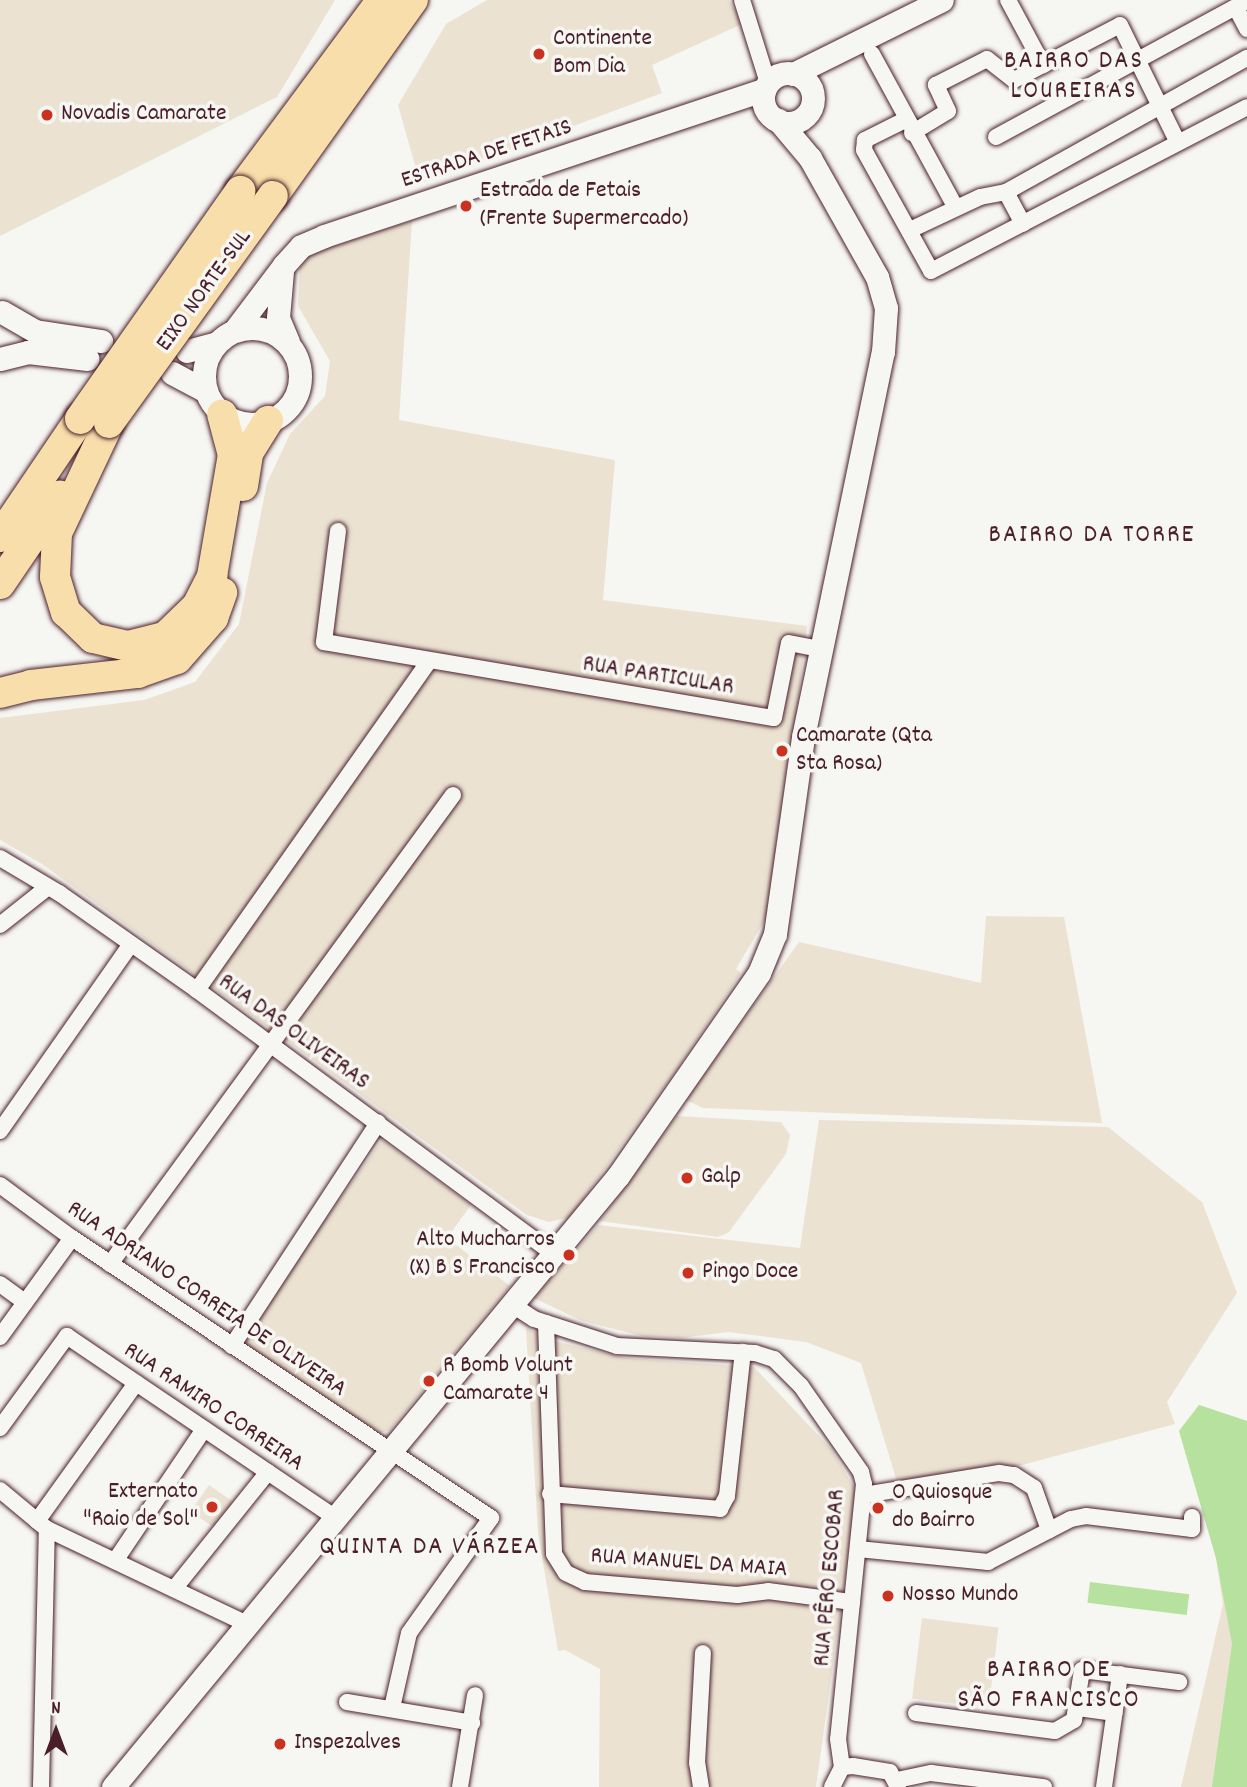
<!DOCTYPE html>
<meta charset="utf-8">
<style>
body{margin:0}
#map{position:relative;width:1247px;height:1787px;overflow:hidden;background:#f6f6f2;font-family:Dekko,sans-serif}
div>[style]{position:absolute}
.built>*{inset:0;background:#ebe2d2;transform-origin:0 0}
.green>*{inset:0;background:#b7e19e;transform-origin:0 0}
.roads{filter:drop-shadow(0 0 2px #4a1f2b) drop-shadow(0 0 2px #4a1f2b)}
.street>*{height:16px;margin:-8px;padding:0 8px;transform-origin:8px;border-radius:8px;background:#f6f6f2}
.secondary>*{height:23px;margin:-11.5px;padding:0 11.5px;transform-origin:11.5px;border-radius:11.5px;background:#f6f6f2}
.secondary>.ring{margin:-11.5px;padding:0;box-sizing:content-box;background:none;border:23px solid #f6f6f2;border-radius:50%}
.highway>*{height:30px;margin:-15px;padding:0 15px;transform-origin:15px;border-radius:15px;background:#f8deab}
.bridges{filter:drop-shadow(0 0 2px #4a1f2b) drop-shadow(0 0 2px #4a1f2b)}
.highway-bridge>*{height:30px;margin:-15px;padding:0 15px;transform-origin:15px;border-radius:15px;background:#f8deab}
.dots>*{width:19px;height:19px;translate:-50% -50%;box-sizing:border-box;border:4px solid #f6f6f2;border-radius:50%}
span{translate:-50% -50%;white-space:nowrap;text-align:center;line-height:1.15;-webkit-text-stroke:7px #f6f6f2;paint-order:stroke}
.poi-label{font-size:24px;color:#4a1f2b}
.left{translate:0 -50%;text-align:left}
.right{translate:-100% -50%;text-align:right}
.street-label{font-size:24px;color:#4a1f2b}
.neighbourhood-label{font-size:26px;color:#4a1f2b;letter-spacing:2px}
.north{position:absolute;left:21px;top:1696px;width:70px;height:70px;-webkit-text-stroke:5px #f6f6f2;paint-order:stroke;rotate:0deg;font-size:19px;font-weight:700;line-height:28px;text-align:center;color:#4a1f2b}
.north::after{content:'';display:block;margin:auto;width:24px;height:32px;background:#4a1f2b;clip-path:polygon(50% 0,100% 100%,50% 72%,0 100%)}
</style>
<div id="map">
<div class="built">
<i style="clip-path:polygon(0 0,335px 0,277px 97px,0 236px)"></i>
<i style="clip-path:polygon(487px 0,729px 0,742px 24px,652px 65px,662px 93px,420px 183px,398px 105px,446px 24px)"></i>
<i style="clip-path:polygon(412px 221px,399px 420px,615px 460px,603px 600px,807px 626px,774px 905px,736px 969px,741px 973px,674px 1073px,570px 1217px,549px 1222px,527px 1215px,42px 864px,0 840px,0 718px,144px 700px,195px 682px,239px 624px,267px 483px,290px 434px,325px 396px,330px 361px,298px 306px,300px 262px,318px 247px)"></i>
<i style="clip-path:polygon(986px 916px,1064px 917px,1102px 1123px,703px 1108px,686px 1100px,799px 942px,981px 983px)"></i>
<i style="clip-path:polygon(677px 1116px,781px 1122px,790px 1135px,786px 1154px,729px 1232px,718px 1237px,600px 1221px)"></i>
<i style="clip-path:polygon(819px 1120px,1108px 1127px,1202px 1202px,1237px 1293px,1167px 1402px,1175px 1424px,1022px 1465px,898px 1485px,861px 1363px,806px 1342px,728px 1332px,680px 1338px,642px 1336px,582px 1321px,534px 1298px,598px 1225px,800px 1248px)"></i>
<i style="clip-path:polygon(382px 1140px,471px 1205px,447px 1238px,510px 1286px,390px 1430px,377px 1434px,242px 1343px,241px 1338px)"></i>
<i style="clip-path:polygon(526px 1328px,554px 1341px,626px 1358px,754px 1367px,832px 1450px,857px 1492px,816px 1787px,599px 1787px,600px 1669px,565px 1650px,558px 1651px,538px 1533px)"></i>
<i style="clip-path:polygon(1199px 1405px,1247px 1421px,1247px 1787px,1181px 1787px,1223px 1604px,1216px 1558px,1179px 1431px)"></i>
<i style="left:209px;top:1485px;width:29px;height:32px;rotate:35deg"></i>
<i style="left:922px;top:1618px;width:77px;height:81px;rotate:7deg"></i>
</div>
<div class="green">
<i style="clip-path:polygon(1199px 1405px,1247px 1421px,1247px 1787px,1212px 1787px,1232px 1644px,1216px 1558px,1179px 1431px)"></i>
<i style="left:1090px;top:1582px;width:100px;height:21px;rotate:7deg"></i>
</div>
<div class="roads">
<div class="street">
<i style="left:742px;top:0;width:87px;rotate:72.6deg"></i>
<i style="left:1008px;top:0;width:74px;rotate:61.7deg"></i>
<i style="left:1236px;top:8px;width:24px;rotate:62deg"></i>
<i style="left:872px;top:54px;width:175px;rotate:61.4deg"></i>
<i style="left:905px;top:120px;width:45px;rotate:153.4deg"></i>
<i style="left:865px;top:140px;width:10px;rotate:96deg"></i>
<i style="left:864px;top:150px;width:138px;rotate:61deg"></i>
<i style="left:931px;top:271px;width:356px;rotate:-27.4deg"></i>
<i style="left:912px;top:133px;width:42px;rotate:-31.4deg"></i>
<i style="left:948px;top:111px;width:29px;rotate:-115deg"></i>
<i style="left:936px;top:85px;width:57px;rotate:-27deg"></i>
<i style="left:987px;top:59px;width:34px;rotate:38deg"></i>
<i style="left:1014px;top:80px;width:119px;rotate:-27.4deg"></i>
<i style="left:1120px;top:25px;width:131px;rotate:63.8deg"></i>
<i style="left:996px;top:137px;width:285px;rotate:-28.5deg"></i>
<i style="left:1006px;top:192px;width:36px;rotate:62deg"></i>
<i style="left:910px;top:230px;width:77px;rotate:-25.2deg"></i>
<i style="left:980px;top:197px;width:26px;rotate:-11deg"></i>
<i style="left:1006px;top:192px;width:276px;rotate:-29.1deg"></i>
<i style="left:338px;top:531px;width:112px;rotate:97.2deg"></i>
<i style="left:324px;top:642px;width:456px;rotate:9.6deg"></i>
<i style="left:774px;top:718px;width:76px;rotate:-78.7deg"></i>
<i style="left:789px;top:643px;width:33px;rotate:11deg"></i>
<i style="left:0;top:858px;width:69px;rotate:30.7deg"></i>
<i style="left:59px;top:893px;width:169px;rotate:35.1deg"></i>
<i style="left:197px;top:990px;width:444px;rotate:36.5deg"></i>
<i style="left:0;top:925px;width:61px;rotate:-38.4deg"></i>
<i style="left:197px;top:990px;width:400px;rotate:-54.8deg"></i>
<i style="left:0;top:1131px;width:228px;rotate:-55deg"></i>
<i style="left:0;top:1185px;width:89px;rotate:36.4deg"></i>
<i style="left:72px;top:1238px;width:504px;rotate:33.75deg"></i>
<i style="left:491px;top:1518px;width:141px;rotate:125.5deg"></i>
<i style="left:409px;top:1633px;width:77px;rotate:102.8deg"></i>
<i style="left:110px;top:1264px;width:581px;rotate:-53.82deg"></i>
<i style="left:0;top:1284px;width:31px;rotate:36deg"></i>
<i style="left:511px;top:1304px;width:27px;rotate:33deg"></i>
<i style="left:534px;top:1319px;width:87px;rotate:18deg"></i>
<i style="left:617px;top:1346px;width:138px;rotate:2.9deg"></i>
<i style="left:755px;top:1353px;width:20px;rotate:18deg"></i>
<i style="left:774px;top:1359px;width:38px;rotate:45deg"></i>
<i style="left:801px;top:1386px;width:105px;rotate:55.1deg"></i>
<i style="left:861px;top:1472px;width:12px;rotate:76deg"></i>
<i style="left:864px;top:1484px;width:256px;rotate:95.8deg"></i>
<i style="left:838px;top:1739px;width:28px;rotate:82deg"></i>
<i style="left:546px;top:1323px;width:231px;rotate:88deg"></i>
<i style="left:554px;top:1554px;width:22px;rotate:58deg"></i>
<i style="left:566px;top:1573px;width:21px;rotate:25deg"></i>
<i style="left:585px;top:1582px;width:153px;rotate:4.9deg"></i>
<i style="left:737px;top:1595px;width:31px;rotate:-7deg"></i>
<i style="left:768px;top:1591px;width:85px;rotate:7.5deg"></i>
<i style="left:0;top:1337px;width:122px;rotate:-54deg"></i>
<i style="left:232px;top:1346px;width:267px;rotate:-56.8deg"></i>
<i style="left:0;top:1428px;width:114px;rotate:-53.9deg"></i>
<i style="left:67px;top:1336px;width:323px;rotate:34.1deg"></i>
<i style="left:0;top:1490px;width:61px;rotate:39.7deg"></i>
<i style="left:47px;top:1529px;width:221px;rotate:25.4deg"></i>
<i style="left:550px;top:1494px;width:171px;rotate:5deg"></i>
<i style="left:720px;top:1509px;width:15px;rotate:-62deg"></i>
<i style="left:727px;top:1496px;width:145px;rotate:-83.7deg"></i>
<i style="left:864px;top:1495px;width:137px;rotate:-9.3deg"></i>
<i style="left:999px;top:1473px;width:15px;rotate:8deg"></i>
<i style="left:1014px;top:1475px;width:24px;rotate:33deg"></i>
<i style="left:1034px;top:1488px;width:45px;rotate:70.3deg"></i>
<i style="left:37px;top:1521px;width:170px;rotate:-54.3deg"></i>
<i style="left:858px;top:1549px;width:131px;rotate:5.7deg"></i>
<i style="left:988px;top:1562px;width:93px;rotate:-27.4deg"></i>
<i style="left:1071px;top:1519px;width:15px;rotate:-11deg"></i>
<i style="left:1086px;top:1516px;width:107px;rotate:7deg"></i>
<i style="left:1192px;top:1529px;width:12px;rotate:-90deg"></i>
<i style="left:115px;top:1561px;width:159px;rotate:-56deg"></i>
<i style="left:174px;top:1589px;width:150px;rotate:-51.2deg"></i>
<i style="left:347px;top:1702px;width:127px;rotate:9.5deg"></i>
<i style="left:1078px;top:1708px;width:37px;rotate:8deg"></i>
<i style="left:916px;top:1713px;width:140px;rotate:7.4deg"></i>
<i style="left:1055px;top:1731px;width:22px;rotate:-30deg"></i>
<i style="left:1074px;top:1720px;width:51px;rotate:-80.9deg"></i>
<i style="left:1082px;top:1670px;width:98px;rotate:7.1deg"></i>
<i style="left:897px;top:1780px;width:35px;rotate:-12deg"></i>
<i style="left:931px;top:1773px;width:114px;rotate:7.1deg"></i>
<i style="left:41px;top:1787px;width:258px;rotate:-88.7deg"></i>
<i style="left:460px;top:1787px;width:93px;rotate:-80.7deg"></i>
<i style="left:701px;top:1787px;width:24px;rotate:-99deg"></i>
<i style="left:697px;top:1763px;width:110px;rotate:-86.9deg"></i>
<i style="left:832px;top:1787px;width:22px;rotate:-63deg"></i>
<i style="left:842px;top:1767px;width:11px;rotate:-5deg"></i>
<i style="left:853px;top:1766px;width:37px;rotate:9deg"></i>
<i style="left:890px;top:1772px;width:17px;rotate:62deg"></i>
<i style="left:1104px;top:1787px;width:114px;rotate:-81.9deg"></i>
</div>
<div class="secondary">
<i class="ring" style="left:763px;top:73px;width:27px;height:27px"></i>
<i style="left:793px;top:74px;width:166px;rotate:-26.4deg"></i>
<i style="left:282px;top:271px;width:47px;rotate:94.9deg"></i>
<i style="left:278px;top:318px;width:26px;rotate:67deg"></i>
<i style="left:2px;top:312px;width:38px;rotate:30deg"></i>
<i style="left:35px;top:331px;width:67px;rotate:8.6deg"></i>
<i class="ring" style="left:204px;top:328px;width:73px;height:73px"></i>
<i style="left:235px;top:330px;width:81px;rotate:-53deg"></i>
<i style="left:284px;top:265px;width:25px;rotate:-48deg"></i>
<i style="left:301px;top:246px;width:25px;rotate:-23deg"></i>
<i style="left:324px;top:236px;width:464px;rotate:-18.4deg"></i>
<i style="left:187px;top:351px;width:30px;rotate:-15deg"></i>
<i style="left:0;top:359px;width:29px;rotate:-14deg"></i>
<i style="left:28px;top:352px;width:60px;rotate:6.7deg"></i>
<i style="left:172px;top:373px;width:38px;rotate:28deg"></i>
<i style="left:113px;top:1787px;width:793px;rotate:-50.43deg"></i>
<i style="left:618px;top:1176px;width:247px;rotate:-55.2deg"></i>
<i style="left:759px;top:973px;width:42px;rotate:-67.7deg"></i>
<i style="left:775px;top:934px;width:199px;rotate:-81.9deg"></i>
<i style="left:803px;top:737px;width:393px;rotate:-78.3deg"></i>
<i style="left:883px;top:352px;width:44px;rotate:-86.1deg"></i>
<i style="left:886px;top:308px;width:32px;rotate:-106deg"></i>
<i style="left:877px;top:277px;width:137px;rotate:-119.4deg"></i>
<i style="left:810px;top:158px;width:50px;rotate:-130.1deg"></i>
</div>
<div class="highway">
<i style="left:240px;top:191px;width:238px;rotate:-53.4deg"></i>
<i style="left:273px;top:196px;width:241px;rotate:-54.5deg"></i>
<i style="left:109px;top:423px;width:122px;rotate:115.3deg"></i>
<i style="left:57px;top:533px;width:44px;rotate:92.6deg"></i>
<i style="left:55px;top:577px;width:37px;rotate:73deg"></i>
<i style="left:66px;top:612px;width:37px;rotate:44deg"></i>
<i style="left:93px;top:638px;width:36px;rotate:13deg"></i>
<i style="left:128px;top:646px;width:38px;rotate:-14deg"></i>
<i style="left:165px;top:637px;width:45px;rotate:-44.1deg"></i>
<i style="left:197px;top:606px;width:34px;rotate:-63deg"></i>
<i style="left:212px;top:576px;width:123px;rotate:-80.2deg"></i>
<i style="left:233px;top:455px;width:42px;rotate:-105deg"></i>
<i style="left:243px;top:486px;width:33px;rotate:-81deg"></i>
<i style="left:248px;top:453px;width:38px;rotate:-58deg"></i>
<i style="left:0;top:537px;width:143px;rotate:-55.9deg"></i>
<i style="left:0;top:584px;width:107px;rotate:-55.7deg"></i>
<i style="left:0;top:693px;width:32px;rotate:-14deg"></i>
<i style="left:31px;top:685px;width:108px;rotate:-6.4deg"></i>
<i style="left:138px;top:673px;width:41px;rotate:-19.7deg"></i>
<i style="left:177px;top:659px;width:55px;rotate:-48.7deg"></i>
<i style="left:213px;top:618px;width:27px;rotate:-70deg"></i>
</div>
</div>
<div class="bridges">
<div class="highway-bridge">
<i style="left:80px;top:419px;width:279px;rotate:-54.9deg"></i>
<i style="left:109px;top:423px;width:280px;rotate:-54.2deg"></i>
</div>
</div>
<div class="dots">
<i style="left:539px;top:54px;background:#c8321e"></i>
<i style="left:47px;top:115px;background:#c8321e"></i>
<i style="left:466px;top:206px;background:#c8321e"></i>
<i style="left:782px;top:751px;background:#c8321e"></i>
<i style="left:687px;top:1178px;background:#c8321e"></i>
<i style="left:569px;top:1255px;background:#c8321e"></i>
<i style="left:688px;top:1273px;background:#c8321e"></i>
<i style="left:429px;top:1381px;background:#c8321e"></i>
<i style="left:212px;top:1507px;background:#c8321e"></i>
<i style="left:878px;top:1508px;background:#c8321e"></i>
<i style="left:888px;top:1596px;background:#c8321e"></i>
<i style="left:280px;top:1744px;background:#c8321e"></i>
</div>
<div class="poi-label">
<span class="left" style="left:553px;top:54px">Continente<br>Bom Dia</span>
<span class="left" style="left:61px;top:115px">Novadis Camarate</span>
<span class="left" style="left:480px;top:206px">Estrada de Fetais<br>(Frente Supermercado)</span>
<span class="left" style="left:796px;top:751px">Camarate (Qta<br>Sta Rosa)</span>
<span class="left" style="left:701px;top:1178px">Galp</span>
<span class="right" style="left:555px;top:1255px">Alto Mucharros<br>(X) B S Francisco</span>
<span class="left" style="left:702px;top:1273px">Pingo Doce</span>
<span class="left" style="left:443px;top:1381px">R Bomb Volunt<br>Camarate 4</span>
<span class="right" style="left:198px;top:1507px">Externato<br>"Raio de Sol"</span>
<span class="left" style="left:892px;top:1508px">O Quiosque<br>do Bairro</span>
<span class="left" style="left:902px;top:1596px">Nosso Mundo</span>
<span class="left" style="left:294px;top:1744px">Inspezalves</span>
</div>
<div class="street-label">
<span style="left:487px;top:155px;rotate:-18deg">ESTRADA DE FETAIS</span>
<span style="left:205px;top:291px;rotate:-54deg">EIXO NORTE-SUL</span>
<span style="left:658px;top:677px;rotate:9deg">RUA PARTICULAR</span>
<span style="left:293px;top:1033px;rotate:36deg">RUA DAS OLIVEIRAS</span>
<span style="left:206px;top:1300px;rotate:34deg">RUA ADRIANO CORREIA DE OLIVEIRA</span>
<span style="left:213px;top:1408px;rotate:34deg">RUA RAMIRO CORREIRA</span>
<span style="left:689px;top:1564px;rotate:4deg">RUA MANUEL DA MAIA</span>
<span style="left:831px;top:1578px;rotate:-85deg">RUA PÊRO ESCOBAR</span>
</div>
<div class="neighbourhood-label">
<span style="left:1074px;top:77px">BAIRRO DAS<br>LOUREIRAS</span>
<span style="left:1092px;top:536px">BAIRRO DA TORRE</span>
<span style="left:430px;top:1548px">QUINTA DA VÁRZEA</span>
<span style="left:1049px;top:1686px">BAIRRO DE<br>SÃO FRANCISCO</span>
</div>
<div class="north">N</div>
</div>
